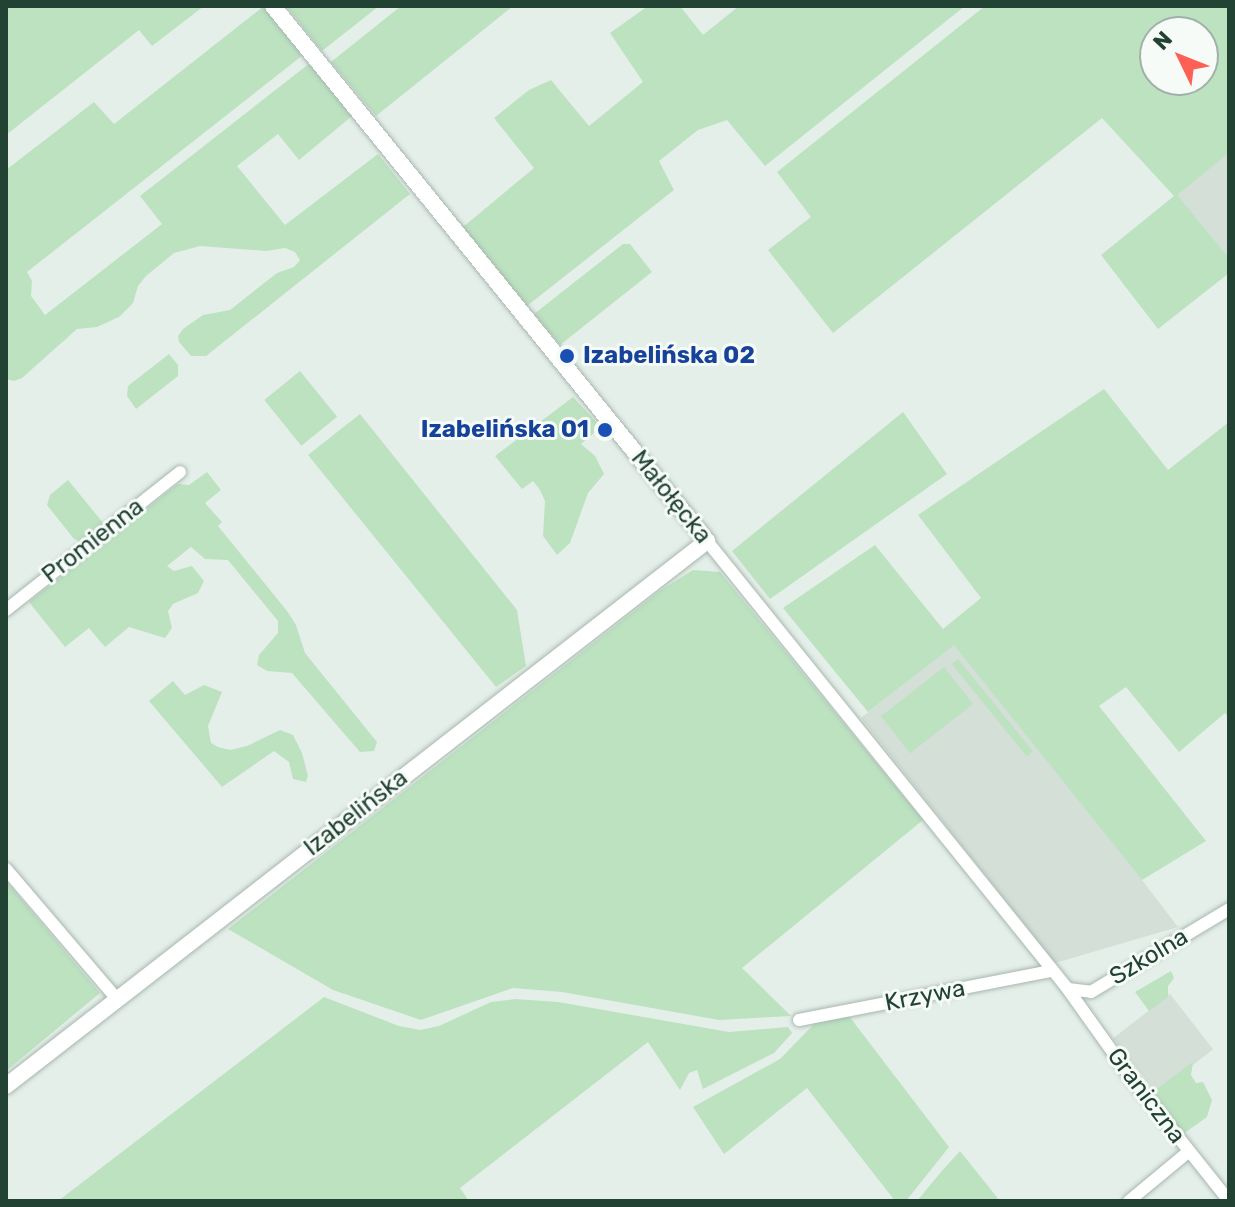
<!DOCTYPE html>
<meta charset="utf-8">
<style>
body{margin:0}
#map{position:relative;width:1235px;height:1207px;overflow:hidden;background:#e5efe9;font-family:Rubik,sans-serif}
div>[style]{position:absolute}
.built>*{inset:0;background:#d3dfd7;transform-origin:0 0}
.green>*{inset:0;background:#bce2c0;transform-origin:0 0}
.roads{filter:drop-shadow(0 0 2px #a7b8af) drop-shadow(0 0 2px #a7b8af)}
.street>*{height:12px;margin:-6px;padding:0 6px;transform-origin:6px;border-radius:6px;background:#fff}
.secondary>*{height:16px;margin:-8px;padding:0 8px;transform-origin:8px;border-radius:8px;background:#fff}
.dots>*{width:22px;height:22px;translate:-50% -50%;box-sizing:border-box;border:4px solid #f6fbf8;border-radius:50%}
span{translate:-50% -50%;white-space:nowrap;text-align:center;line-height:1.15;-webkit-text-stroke:6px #f6fbf8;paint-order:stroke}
.transit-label{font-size:24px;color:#164399;font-weight:700}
.left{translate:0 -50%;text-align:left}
.right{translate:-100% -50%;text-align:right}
.street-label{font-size:24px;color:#224334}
.frame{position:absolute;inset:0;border:8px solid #224334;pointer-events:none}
.north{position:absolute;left:1139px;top:16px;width:80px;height:80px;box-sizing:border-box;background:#f6fbf8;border:2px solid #a1b1aa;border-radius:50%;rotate:313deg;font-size:22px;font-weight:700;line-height:32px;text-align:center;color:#224334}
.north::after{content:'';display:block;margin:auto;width:28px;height:36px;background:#fd6055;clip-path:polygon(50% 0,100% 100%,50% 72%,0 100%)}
</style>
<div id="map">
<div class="built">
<i style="clip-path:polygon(1229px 153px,1229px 258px,1176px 195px)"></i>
<i style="clip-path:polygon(954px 644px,1142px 880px,1178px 927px,1055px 963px,861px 718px)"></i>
<i style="left:1170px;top:994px;width:70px;height:72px;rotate:52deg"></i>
</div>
<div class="green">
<i style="clip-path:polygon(6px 6px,204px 6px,152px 46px,139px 30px,6px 135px)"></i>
<i style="clip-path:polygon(264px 6px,303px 55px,27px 272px,32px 281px,31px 296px,45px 315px,162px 224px,140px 196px,310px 63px,352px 116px,299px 160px,278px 134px,237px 166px,285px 225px,378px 154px,410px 194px,206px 356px,191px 356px,179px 342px,178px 336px,183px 329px,203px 315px,230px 310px,277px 273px,294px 267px,300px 260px,295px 252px,285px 248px,266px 251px,200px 246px,174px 253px,146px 276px,138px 286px,133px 303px,119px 317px,97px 327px,77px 329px,22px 378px,14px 381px,6px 379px,6px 170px,94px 102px,114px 124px)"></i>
<i style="clip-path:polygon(286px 6px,379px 6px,322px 51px)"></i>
<i style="clip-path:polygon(401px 6px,513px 6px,376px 116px,331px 62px)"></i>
<i style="clip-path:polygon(648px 6px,680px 6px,703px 35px,739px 6px,965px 6px,765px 166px,727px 120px,698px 130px,659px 161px,674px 190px,527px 306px,463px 227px,534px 168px,494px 118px,529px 90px,551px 80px,589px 126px,643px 82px,610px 33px)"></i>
<i style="clip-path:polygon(evenodd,985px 6px,1229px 6px,1229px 153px,1177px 195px,1229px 258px,1229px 273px,1158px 329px,1101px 255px,1174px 196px,1102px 118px,833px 333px,768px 250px,811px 217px,777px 172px,985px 6px,1155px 32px,1203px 32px,1203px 80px,1155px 80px,1155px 32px)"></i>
<i style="clip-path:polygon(623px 244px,630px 244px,652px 272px,560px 345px,534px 314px)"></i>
<i style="clip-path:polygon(169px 354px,178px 365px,178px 376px,136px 409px,127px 396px,128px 386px)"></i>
<i style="left:300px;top:371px;width:59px;height:46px;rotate:51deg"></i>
<i style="clip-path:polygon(1104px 389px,1168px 470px,1229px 422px,1229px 718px,1225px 713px,1179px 752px,1126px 687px,1099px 706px,1206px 841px,1142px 880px,954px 645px,868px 712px,783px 608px,875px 545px,943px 629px,981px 598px,918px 515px)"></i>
<i style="clip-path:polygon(573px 397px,601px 427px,581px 444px,595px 456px,604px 474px,588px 493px,570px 543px,557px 555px,543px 536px,545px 501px,540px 490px,533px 481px,522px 489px,495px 456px)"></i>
<i style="clip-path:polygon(903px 412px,947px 474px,770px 599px,732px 551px)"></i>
<i style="clip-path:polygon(360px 414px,517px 610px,526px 666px,496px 687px,308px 455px)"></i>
<i style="clip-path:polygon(207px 472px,221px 490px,205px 503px,222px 522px,218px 526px,287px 611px,296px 625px,305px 653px,377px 742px,374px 751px,360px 752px,292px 673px,267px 671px,257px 665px,259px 655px,278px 633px,278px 621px,228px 560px,205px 559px,191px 547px,167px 566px,174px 571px,192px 566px,204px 581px,198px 593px,173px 604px,168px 611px,172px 628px,165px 638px,129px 627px,105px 647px,89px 628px,65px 647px,29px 602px,178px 484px,189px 485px)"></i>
<i style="clip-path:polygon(68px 480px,104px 524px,82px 542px,74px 539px,47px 505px,50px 495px)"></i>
<i style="clip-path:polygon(693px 570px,720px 572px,923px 820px,742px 968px,791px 1016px,719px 1020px,562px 992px,513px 988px,421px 1020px,333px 990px,228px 929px,661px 590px)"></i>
<i style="left:958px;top:659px;width:119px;height:8px;rotate:51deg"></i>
<i style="left:944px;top:667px;width:47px;height:80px;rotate:52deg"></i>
<i style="clip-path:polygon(173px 681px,185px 695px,204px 685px,222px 692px,208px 726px,211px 743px,218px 747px,230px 750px,247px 746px,280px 730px,293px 735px,302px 753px,308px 776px,306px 782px,293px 779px,289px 762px,274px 751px,222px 787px,149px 701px)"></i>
<i style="clip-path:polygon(6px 881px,100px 993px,6px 1071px)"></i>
<i style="clip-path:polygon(1171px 971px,1174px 978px,1168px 986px,1168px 997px,1149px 1011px,1135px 992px)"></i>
<i style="clip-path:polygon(324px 997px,399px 1026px,420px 1030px,439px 1026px,491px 1002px,515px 999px,558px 1002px,729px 1032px,788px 1027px,792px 1033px,774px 1053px,703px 1089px,697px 1070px,689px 1073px,680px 1090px,648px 1042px,460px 1188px,469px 1201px,58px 1201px)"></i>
<i style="clip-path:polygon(849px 1016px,949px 1147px,906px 1201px,895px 1201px,807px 1088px,724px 1154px,693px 1107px,780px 1059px,815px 1023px)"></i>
<i style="clip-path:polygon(1193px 1062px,1191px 1075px,1196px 1083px,1203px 1082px,1212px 1100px,1207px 1117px,1183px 1134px,1150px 1094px)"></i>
<i style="clip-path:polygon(960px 1151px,1000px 1201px,917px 1201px,941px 1172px)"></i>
</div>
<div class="roads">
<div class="street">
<i style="left:707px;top:541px;width:574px;rotate:51.15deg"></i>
<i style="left:1067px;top:988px;width:112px;rotate:54.5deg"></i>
<i style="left:1132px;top:1079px;width:156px;rotate:51.5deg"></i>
<i style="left:6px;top:610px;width:222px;rotate:-38.4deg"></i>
<i style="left:6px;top:869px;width:171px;rotate:49.5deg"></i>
<i style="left:1068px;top:989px;width:23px;rotate:7deg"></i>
<i style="left:1091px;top:992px;width:161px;rotate:-31deg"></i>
<i style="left:799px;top:1020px;width:257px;rotate:-11deg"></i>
<i style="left:1129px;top:1201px;width:77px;rotate:-39.7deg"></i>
</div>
<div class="secondary">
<i style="left:6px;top:1086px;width:888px;rotate:-37.86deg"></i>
<i style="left:707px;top:541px;width:689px;rotate:-129.05deg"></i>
</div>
</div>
<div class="dots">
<i style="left:567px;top:356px;background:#1a4fb4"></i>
<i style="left:605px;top:430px;background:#1a4fb4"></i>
</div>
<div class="transit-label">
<span class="left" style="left:583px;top:356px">Izabelińska 02</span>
<span class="right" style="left:589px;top:430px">Izabelińska 01</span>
</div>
<div class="street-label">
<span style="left:671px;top:497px;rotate:51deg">Małołęcka</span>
<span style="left:93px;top:541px;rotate:-38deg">Promienna</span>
<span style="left:356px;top:813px;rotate:-38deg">Izabelińska</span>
<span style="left:1149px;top:957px;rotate:-31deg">Szkolna</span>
<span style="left:925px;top:996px;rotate:-11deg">Krzywa</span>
<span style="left:1146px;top:1096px;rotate:53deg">Graniczna</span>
</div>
<div class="frame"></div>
<div class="north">N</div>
</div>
